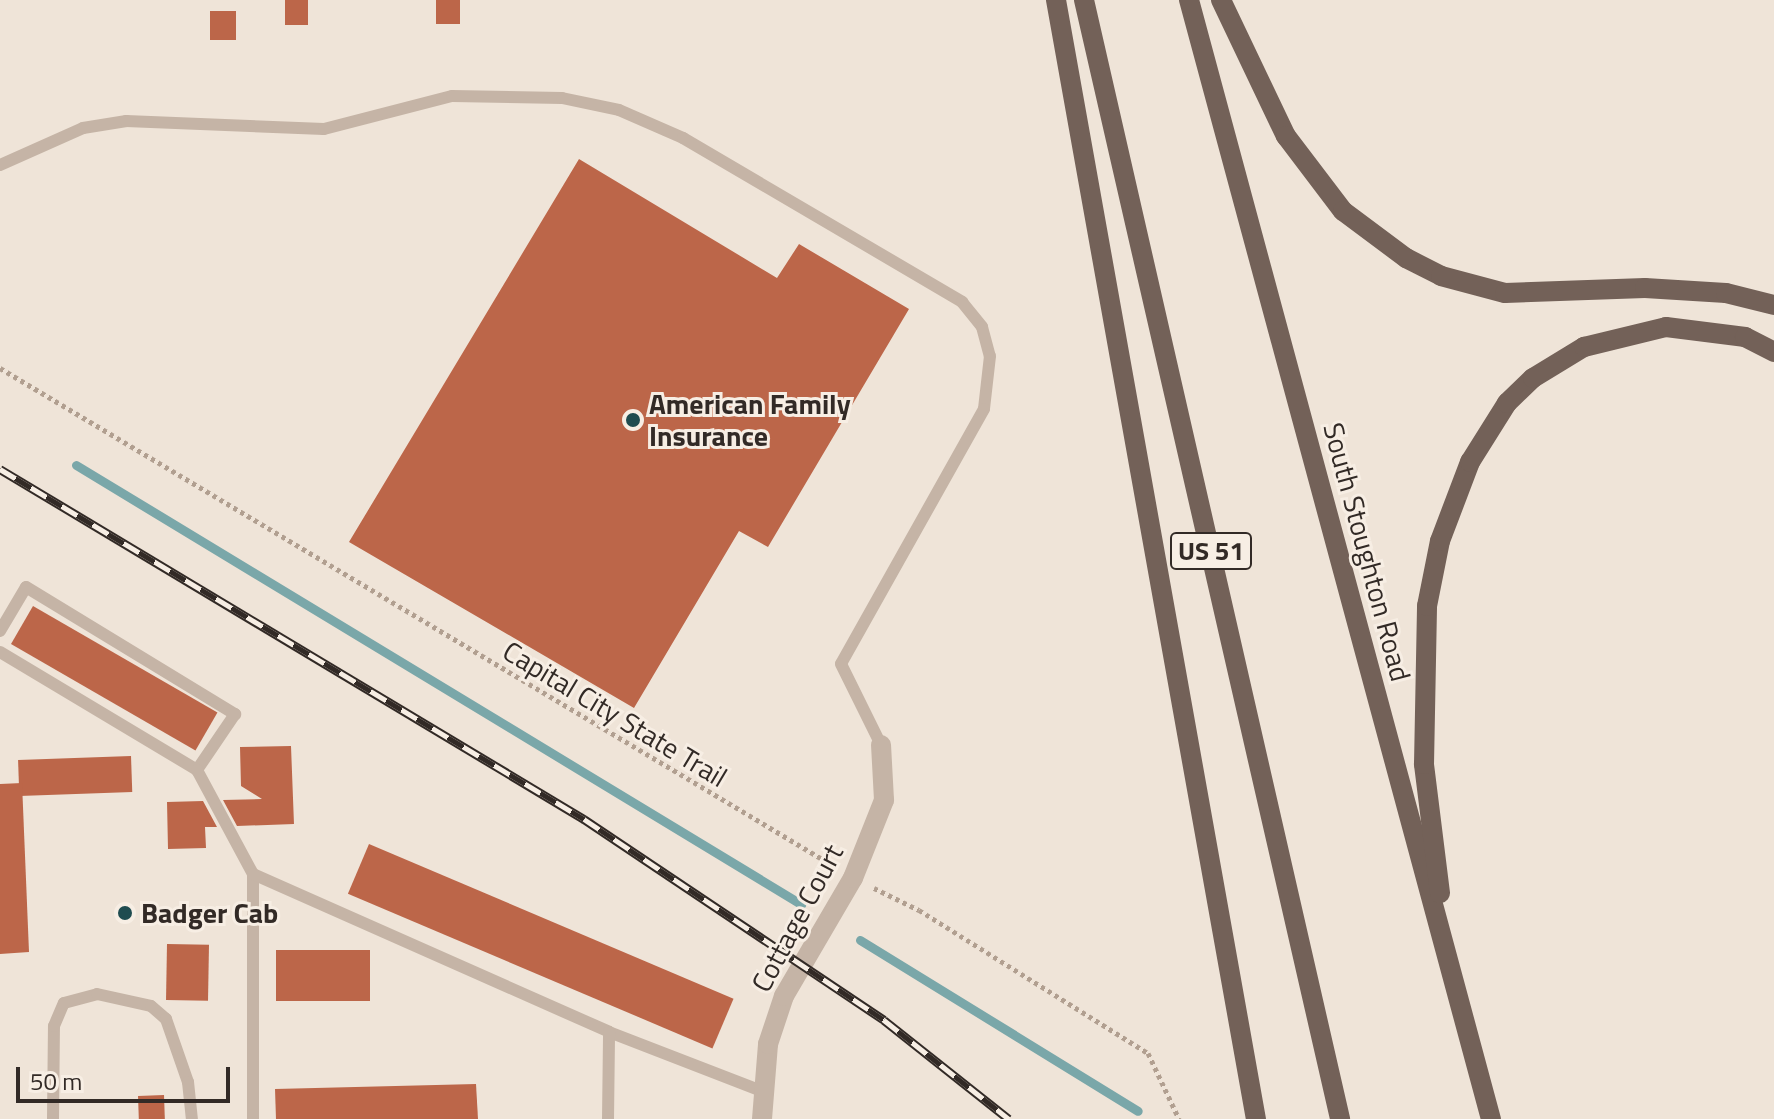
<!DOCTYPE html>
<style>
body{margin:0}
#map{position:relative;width:1774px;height:1119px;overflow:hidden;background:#efe4d8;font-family:"Titillium Web",sans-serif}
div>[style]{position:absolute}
.stream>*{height:9px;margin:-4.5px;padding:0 4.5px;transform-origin:4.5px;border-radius:4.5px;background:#7aa7a9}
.building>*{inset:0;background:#bc6649;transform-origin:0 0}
.path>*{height:5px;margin-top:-2.5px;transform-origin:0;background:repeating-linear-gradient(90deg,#b19f90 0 4px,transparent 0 8px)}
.service>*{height:12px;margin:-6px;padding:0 6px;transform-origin:6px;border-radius:6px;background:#c5b4a6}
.minor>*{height:20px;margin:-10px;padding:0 10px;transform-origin:10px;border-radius:10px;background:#c5b4a6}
.primary>*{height:20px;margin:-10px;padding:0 10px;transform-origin:10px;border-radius:10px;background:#736158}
.rail>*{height:9px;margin-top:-4.5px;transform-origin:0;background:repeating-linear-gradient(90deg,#f7eee4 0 18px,#322a26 0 36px);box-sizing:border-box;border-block:2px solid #322a26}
.dots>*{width:22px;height:22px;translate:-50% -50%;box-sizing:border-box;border:4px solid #f7eee4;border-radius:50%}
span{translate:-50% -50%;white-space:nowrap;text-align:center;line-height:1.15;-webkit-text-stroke:6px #f7eee4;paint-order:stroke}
.shield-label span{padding:2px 6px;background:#f7eee4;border:2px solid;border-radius:6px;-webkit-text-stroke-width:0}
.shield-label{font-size:26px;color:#322a26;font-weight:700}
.poi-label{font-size:28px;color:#322a26;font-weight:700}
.left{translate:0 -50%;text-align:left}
.street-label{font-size:28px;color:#322a26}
.scale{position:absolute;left:16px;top:1067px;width:214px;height:36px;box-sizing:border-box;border:4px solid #322a26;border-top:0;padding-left:10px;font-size:24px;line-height:28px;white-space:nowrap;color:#322a26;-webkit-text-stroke:6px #f7eee4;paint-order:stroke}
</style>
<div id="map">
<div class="stream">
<i style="left:76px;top:465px;width:848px;rotate:31.2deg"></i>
<i style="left:860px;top:940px;width:326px;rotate:31.6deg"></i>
</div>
<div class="building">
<i style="left:285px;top:0;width:23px;height:25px"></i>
<i style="left:436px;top:0;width:24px;height:24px"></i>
<i style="left:236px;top:11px;width:29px;height:26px;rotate:90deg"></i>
<i style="clip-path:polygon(579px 159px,777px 278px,799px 244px,909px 309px,768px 547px,739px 531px,634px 708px,349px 542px)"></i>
<i style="left:33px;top:606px;width:213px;height:44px;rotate:30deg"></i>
<i style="clip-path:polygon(291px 746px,294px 824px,237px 826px,223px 800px,262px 799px,241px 786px,240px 747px)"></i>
<i style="left:131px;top:756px;width:36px;height:113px;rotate:88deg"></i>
<i style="clip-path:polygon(22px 783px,29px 952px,0 954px,0 784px)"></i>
<i style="clip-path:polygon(203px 801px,217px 827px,205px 827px,206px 848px,168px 849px,167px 802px)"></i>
<i style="left:369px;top:844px;width:396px;height:54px;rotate:23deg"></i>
<i style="left:167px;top:944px;width:42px;height:56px;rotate:1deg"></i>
<i style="left:276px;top:950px;width:94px;height:51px"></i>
<i style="clip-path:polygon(476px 1084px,478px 1119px,276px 1119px,275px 1089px)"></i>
<i style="left:164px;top:1095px;width:24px;height:26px;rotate:88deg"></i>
</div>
<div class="path">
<i style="left:0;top:368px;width:971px;rotate:30.84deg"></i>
<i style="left:874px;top:888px;width:50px;rotate:26.1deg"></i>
<i style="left:919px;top:910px;width:270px;rotate:32deg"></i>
<i style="left:1148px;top:1053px;width:73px;rotate:64.8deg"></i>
</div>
<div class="service">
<i style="left:0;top:165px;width:91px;rotate:-24deg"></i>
<i style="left:83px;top:128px;width:44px;rotate:-9.2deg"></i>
<i style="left:126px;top:121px;width:198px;rotate:2.3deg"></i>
<i style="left:324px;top:129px;width:132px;rotate:-14.5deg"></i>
<i style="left:452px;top:96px;width:110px;rotate:1deg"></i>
<i style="left:562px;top:98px;width:58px;rotate:11.9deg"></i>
<i style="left:619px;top:110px;width:70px;rotate:23.6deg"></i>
<i style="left:683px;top:138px;width:324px;rotate:30.4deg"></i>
<i style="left:962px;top:302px;width:32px;rotate:51deg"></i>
<i style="left:982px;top:327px;width:30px;rotate:75deg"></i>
<i style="left:990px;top:356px;width:53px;rotate:96.5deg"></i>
<i style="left:984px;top:409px;width:292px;rotate:119.3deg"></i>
<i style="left:841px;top:664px;width:90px;rotate:63.7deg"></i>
<i style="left:0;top:631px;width:51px;rotate:-59.4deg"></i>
<i style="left:26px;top:587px;width:245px;rotate:31.3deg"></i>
<i style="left:235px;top:714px;width:68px;rotate:124.2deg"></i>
<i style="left:0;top:652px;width:230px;rotate:30.9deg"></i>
<i style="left:197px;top:770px;width:118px;rotate:61.7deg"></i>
<i style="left:253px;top:874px;width:245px;rotate:90deg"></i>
<i style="left:253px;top:874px;width:389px;rotate:23.9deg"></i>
<i style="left:609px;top:1032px;width:164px;rotate:21.1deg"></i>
<i style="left:53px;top:1119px;width:93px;rotate:-89.4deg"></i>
<i style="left:54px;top:1026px;width:25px;rotate:-67deg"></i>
<i style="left:64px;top:1003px;width:34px;rotate:-15deg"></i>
<i style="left:97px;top:994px;width:55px;rotate:12.5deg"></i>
<i style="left:151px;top:1006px;width:20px;rotate:41deg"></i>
<i style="left:166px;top:1019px;width:67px;rotate:70.8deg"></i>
<i style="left:188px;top:1082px;width:37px;rotate:84deg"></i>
<i style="left:608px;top:1119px;width:87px;rotate:-89.3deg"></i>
</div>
<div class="minor">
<i style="left:762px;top:1119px;width:75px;rotate:-85.4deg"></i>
<i style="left:768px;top:1044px;width:51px;rotate:-71.6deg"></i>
<i style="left:784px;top:996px;width:137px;rotate:-59.7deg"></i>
<i style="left:853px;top:878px;width:84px;rotate:-68.3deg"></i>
<i style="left:884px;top:800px;width:55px;rotate:-93.1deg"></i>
</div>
<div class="primary">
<i style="left:1056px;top:0;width:1137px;rotate:79.87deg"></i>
<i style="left:1084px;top:0;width:1148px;rotate:77.11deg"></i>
<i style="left:1189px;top:0;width:1159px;rotate:74.9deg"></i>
<i style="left:1221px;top:0;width:151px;rotate:64.5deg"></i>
<i style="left:1286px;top:136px;width:94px;rotate:52.8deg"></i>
<i style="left:1343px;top:211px;width:79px;rotate:36.7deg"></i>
<i style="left:1406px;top:258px;width:39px;rotate:27deg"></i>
<i style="left:1441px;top:276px;width:66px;rotate:14.9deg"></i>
<i style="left:1505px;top:293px;width:140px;rotate:-2deg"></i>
<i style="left:1645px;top:288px;width:81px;rotate:3.5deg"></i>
<i style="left:1726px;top:293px;width:49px;rotate:14deg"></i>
<i style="left:1440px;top:893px;width:130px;rotate:-97.1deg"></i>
<i style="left:1424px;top:764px;width:158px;rotate:-88.9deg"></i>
<i style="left:1427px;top:606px;width:66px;rotate:-78.7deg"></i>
<i style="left:1440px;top:541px;width:85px;rotate:-69.2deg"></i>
<i style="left:1470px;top:462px;width:70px;rotate:-57.9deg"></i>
<i style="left:1507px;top:403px;width:36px;rotate:-44deg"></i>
<i style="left:1533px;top:378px;width:60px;rotate:-31.3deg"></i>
<i style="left:1584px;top:347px;width:84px;rotate:-13.7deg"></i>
<i style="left:1666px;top:327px;width:80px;rotate:7.2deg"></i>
<i style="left:1745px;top:337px;width:33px;rotate:27deg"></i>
</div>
<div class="rail">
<i style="left:0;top:469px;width:681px;rotate:30.93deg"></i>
<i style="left:584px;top:819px;width:361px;rotate:33.8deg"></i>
<i style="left:884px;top:1020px;width:159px;rotate:38.4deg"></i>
</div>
<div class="dots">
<i style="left:633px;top:420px;background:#1f4c50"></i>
<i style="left:125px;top:913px;background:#1f4c50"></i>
</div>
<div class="shield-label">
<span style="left:1211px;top:551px">US 51</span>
</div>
<div class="poi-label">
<span class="left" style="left:649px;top:420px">American Family<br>Insurance</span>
<span class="left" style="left:141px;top:913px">Badger Cab</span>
</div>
<div class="street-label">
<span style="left:1367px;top:552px;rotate:75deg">South Stoughton Road</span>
<span style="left:615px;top:714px;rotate:31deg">Capital City State Trail</span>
<span style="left:797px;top:918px;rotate:-62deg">Cottage Court</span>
</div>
<div class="scale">50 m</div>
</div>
